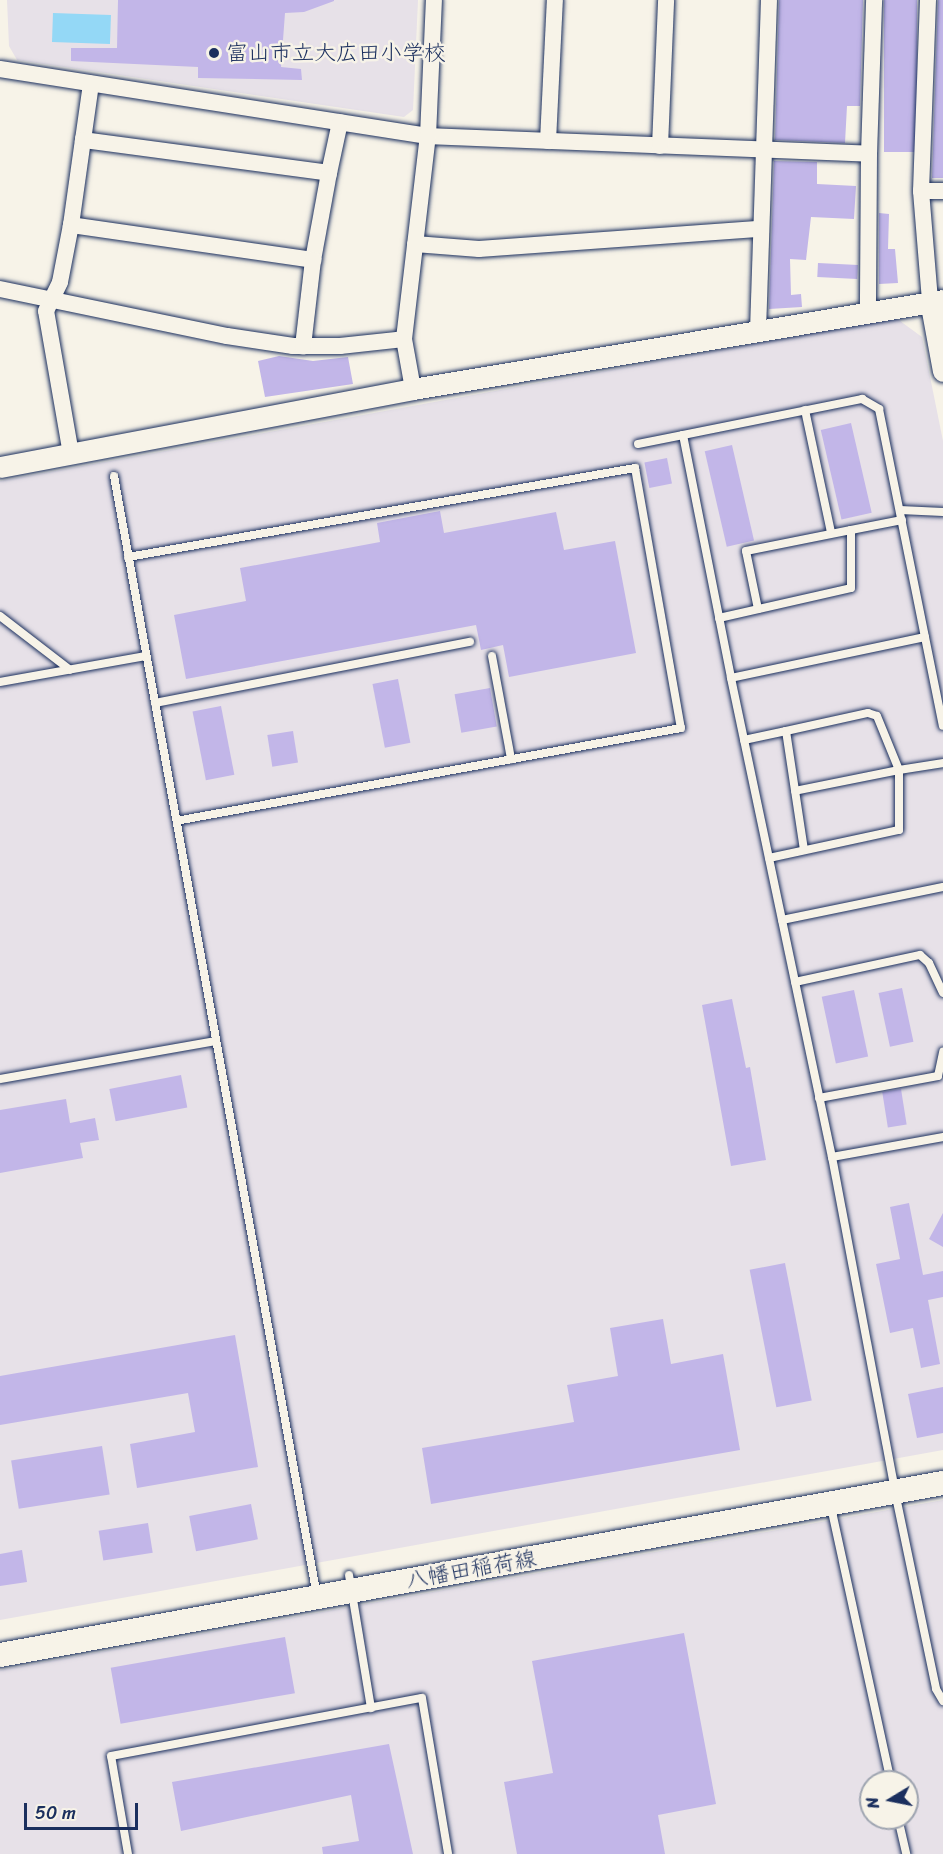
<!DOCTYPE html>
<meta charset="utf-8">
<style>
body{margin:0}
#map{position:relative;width:943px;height:1854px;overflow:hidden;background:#f7f3e8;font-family:Sriracha,"Klee One",sans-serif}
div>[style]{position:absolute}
.built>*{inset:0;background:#e7e1e8}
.water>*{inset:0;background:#94d8f6;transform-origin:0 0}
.building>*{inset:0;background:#c2b6e8;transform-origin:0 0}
.roads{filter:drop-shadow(0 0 2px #1b2f5e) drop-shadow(0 0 2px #1b2f5e)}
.service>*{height:8px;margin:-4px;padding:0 4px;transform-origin:4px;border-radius:4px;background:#f7f3e8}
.minor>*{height:16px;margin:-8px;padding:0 8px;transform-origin:8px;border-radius:8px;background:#f7f3e8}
.tertiary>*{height:21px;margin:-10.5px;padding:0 10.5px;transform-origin:10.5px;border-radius:10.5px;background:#f7f3e8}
.secondary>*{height:24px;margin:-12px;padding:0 12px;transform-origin:12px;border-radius:12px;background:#f7f3e8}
.dots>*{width:16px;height:16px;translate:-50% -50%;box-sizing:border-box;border:3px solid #f7f3e8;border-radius:50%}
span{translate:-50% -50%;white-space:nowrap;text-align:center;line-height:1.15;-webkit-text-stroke:5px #f7f3e8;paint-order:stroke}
.poi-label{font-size:22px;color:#1b2f5e}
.left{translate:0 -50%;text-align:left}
.street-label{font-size:22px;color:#1b2f5e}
.north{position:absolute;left:859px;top:1770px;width:60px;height:60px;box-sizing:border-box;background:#f7f3e8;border:2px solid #9fa5b1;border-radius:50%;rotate:260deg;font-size:16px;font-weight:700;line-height:24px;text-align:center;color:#1b2f5e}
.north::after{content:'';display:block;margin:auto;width:21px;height:27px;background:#1b2f5e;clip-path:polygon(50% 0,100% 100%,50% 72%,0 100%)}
.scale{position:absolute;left:24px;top:1803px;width:114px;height:27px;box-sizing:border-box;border:3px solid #1b2f5e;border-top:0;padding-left:8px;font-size:18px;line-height:21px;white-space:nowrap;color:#1b2f5e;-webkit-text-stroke:4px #f7f3e8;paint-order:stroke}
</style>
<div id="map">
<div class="built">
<i style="clip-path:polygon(7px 0,418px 0,413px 110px,404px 117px,17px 60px,9px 46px)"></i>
<i style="clip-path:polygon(896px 318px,922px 337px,943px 441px,943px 1450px,0 1620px,0 481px)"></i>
<i style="clip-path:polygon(evenodd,943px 1500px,943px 1854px,0 1854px,0 1670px,943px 1500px,871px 1782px,907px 1782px,907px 1818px,871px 1818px,871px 1782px)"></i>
</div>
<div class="water">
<i style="left:53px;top:13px;width:58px;height:29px;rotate:2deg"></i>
</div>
<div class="building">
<i style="clip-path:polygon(118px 0,334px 0,334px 1px,304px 12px,285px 13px,281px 67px,301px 69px,302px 80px,198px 78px,198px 67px,71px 61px,71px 48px,117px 48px)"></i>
<i style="clip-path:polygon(779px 0,863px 0,860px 106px,847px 106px,845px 143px,775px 140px)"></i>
<i style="left:884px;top:0;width:33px;height:152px"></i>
<i style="clip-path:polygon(938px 0,943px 0,943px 178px,932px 178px)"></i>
<i style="clip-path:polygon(774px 161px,817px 162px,817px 184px,856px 186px,854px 219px,811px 217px,806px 260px,790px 259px,791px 295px,801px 294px,802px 307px,769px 309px)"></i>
<i style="clip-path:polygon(879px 213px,889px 214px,888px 249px,895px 249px,898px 283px,879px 284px)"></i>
<i style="left:818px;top:263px;width:40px;height:14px;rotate:3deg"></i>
<i style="clip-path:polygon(279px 356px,313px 361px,348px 357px,353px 384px,265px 397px,258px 361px)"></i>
<i style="left:851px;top:423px;width:92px;height:31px;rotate:77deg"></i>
<i style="left:732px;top:445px;width:98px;height:28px;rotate:77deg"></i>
<i style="left:667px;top:458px;width:26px;height:23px;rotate:79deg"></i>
<i style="clip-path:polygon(440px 511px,444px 533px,556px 512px,564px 550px,615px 541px,636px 653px,509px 677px,503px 645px,481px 650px,476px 625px,186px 679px,174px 615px,246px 601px,240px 568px,380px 542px,377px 523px)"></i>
<i style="left:398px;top:679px;width:65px;height:26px;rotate:79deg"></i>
<i style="left:490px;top:688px;width:39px;height:36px;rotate:80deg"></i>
<i style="left:221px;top:706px;width:70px;height:29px;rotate:79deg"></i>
<i style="left:293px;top:731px;width:32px;height:26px;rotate:81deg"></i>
<i style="left:902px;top:988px;width:55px;height:24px;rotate:78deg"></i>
<i style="left:854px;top:990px;width:68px;height:33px;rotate:78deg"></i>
<i style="clip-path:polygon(732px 999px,746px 1068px,750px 1067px,766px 1160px,731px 1166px,702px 1005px)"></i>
<i style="left:181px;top:1075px;width:33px;height:73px;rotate:79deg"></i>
<i style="left:901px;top:1089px;width:36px;height:19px;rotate:81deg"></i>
<i style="clip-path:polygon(66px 1099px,70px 1123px,95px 1118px,99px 1140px,80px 1143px,83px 1158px,0 1173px,0 1110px)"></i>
<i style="clip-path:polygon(909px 1203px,923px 1275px,943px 1271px,943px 1297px,928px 1300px,940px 1364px,921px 1368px,913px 1328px,890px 1333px,876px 1264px,900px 1259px,890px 1207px)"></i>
<i style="clip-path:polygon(943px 1213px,943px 1247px,929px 1239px)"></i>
<i style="left:785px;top:1263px;width:140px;height:36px;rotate:79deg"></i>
<i style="clip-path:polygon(663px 1319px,671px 1364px,723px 1354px,740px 1450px,431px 1504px,422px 1448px,574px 1422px,567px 1385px,618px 1376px,610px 1328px)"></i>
<i style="clip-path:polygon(235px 1335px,258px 1467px,137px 1488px,130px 1444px,195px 1432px,188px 1393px,0 1425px,0 1376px)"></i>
<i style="clip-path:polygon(943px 1387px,943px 1433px,917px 1438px,908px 1394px)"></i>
<i style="left:102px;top:1446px;width:49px;height:92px;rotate:81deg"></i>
<i style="left:251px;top:1504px;width:36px;height:63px;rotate:79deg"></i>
<i style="left:148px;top:1523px;width:30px;height:50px;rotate:81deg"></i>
<i style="clip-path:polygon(22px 1550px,27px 1582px,0 1586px,0 1554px)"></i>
<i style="clip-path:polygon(684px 1633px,716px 1804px,658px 1815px,665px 1854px,517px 1854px,504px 1782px,553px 1773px,532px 1661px)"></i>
<i style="left:285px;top:1637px;width:57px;height:177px;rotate:80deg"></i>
<i style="clip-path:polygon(389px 1744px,413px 1854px,323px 1854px,322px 1847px,359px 1841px,351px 1795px,181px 1831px,172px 1782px)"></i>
</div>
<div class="roads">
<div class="service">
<i style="left:805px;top:410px;width:125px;rotate:78deg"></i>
<i style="left:683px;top:435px;width:183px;rotate:-11.4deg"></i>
<i style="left:862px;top:399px;width:20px;rotate:30deg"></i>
<i style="left:879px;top:409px;width:323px;rotate:78.6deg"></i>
<i style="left:638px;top:444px;width:46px;rotate:-11.3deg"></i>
<i style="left:683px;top:435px;width:248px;rotate:78.8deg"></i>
<i style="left:114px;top:476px;width:1138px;rotate:79.73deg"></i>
<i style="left:900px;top:510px;width:43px;rotate:2.7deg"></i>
<i style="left:128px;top:557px;width:515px;rotate:-9.96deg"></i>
<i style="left:635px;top:468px;width:264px;rotate:80deg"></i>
<i style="left:681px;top:728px;width:513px;rotate:169.57deg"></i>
<i style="left:758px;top:609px;width:59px;rotate:-101.7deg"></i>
<i style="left:746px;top:551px;width:107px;rotate:-11.3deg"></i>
<i style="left:0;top:616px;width:88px;rotate:37.6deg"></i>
<i style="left:719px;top:618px;width:135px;rotate:-12.8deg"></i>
<i style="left:851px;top:588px;width:58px;rotate:-90deg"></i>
<i style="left:851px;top:530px;width:52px;rotate:-11.1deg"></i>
<i style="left:925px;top:637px;width:198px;rotate:168.1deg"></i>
<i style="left:731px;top:678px;width:490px;rotate:78.1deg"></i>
<i style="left:832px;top:1157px;width:341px;rotate:79.3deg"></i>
<i style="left:895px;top:1492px;width:201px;rotate:78.2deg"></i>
<i style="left:936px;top:1689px;width:14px;rotate:60deg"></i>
<i style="left:492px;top:656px;width:105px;rotate:79.5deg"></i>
<i style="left:0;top:682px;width:148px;rotate:-10.1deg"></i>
<i style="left:155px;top:703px;width:321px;rotate:-11deg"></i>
<i style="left:786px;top:731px;width:84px;rotate:-12.4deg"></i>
<i style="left:868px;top:713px;width:9px;rotate:18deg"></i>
<i style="left:877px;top:716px;width:58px;rotate:67.8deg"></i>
<i style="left:899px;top:770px;width:106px;rotate:168.6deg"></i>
<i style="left:744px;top:740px;width:43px;rotate:-12.1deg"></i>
<i style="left:786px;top:731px;width:120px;rotate:81.4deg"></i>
<i style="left:769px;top:858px;width:133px;rotate:-12.2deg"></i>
<i style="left:899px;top:830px;width:60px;rotate:-90deg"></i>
<i style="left:899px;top:770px;width:45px;rotate:-9deg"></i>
<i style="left:782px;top:920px;width:164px;rotate:-11.6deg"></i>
<i style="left:795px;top:982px;width:128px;rotate:-12.2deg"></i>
<i style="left:920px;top:955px;width:12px;rotate:42deg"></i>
<i style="left:929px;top:963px;width:33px;rotate:65deg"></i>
<i style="left:0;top:1079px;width:218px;rotate:-10deg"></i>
<i style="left:819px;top:1098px;width:121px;rotate:-10.5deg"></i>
<i style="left:938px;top:1076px;width:25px;rotate:-78deg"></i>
<i style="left:832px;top:1157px;width:113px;rotate:-10.2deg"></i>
<i style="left:831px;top:1507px;width:281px;rotate:77.7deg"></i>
<i style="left:349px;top:1575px;width:135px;rotate:80.6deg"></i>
<i style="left:898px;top:1818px;width:37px;rotate:77deg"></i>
<i style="left:128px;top:1854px;width:99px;rotate:-99.8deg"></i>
<i style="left:111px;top:1756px;width:316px;rotate:-10.6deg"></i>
<i style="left:422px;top:1698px;width:158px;rotate:80.5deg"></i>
</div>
<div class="minor">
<i style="left:928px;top:0;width:191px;rotate:92.1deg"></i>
<i style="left:921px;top:191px;width:109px;rotate:85.3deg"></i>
<i style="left:0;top:69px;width:433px;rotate:8.9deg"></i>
<i style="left:428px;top:136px;width:441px;rotate:2.3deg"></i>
<i style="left:869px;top:154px;width:157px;rotate:90.4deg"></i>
<i style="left:83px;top:140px;width:57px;rotate:-81.9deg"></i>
<i style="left:548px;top:141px;width:141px;rotate:-87.2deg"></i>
<i style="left:660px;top:146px;width:146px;rotate:-87.6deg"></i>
<i style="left:869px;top:154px;width:154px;rotate:-88.1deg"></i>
<i style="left:329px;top:173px;width:52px;rotate:-77.8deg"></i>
<i style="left:921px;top:191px;width:22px"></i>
<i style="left:71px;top:225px;width:86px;rotate:-82deg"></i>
<i style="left:83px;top:140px;width:248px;rotate:7.6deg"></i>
<i style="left:329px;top:173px;width:88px;rotate:100.4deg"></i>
<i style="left:415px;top:244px;width:64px;rotate:4.5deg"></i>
<i style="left:479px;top:249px;width:282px;rotate:-4.1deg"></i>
<i style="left:0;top:289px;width:232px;rotate:11.7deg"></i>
<i style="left:227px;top:336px;width:67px;rotate:8.6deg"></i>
<i style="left:293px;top:346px;width:47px"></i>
<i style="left:340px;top:346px;width:64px;rotate:-6.2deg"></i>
<i style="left:758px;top:331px;width:331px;rotate:-88.1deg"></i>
<i style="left:413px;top:389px;width:51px;rotate:-100.2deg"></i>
<i style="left:404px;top:339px;width:204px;rotate:-83.3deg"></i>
<i style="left:428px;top:136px;width:136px;rotate:-87.5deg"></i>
<i style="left:71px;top:454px;width:145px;rotate:-99.9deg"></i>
<i style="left:46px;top:311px;width:32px;rotate:-64deg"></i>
<i style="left:60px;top:282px;width:58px;rotate:-79.1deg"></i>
<i style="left:71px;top:225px;width:245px;rotate:8.2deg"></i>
<i style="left:313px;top:260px;width:87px;rotate:96.6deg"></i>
</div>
<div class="tertiary">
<i style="left:930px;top:300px;width:72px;rotate:79.6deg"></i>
<i style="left:0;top:467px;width:420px;rotate:-10.7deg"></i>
<i style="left:413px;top:389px;width:537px;rotate:-9.53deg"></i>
</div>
<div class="secondary">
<i style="left:0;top:1655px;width:959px;rotate:-10.34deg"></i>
</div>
</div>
<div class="dots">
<i style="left:214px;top:53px;background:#1b2f5e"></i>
</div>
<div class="poi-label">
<span class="left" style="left:226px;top:53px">富山市立大広田小学校</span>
</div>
<div class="street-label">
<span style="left:471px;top:1569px;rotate:-10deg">八幡田稲荷線</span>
</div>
<div class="north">N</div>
<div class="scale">50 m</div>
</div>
